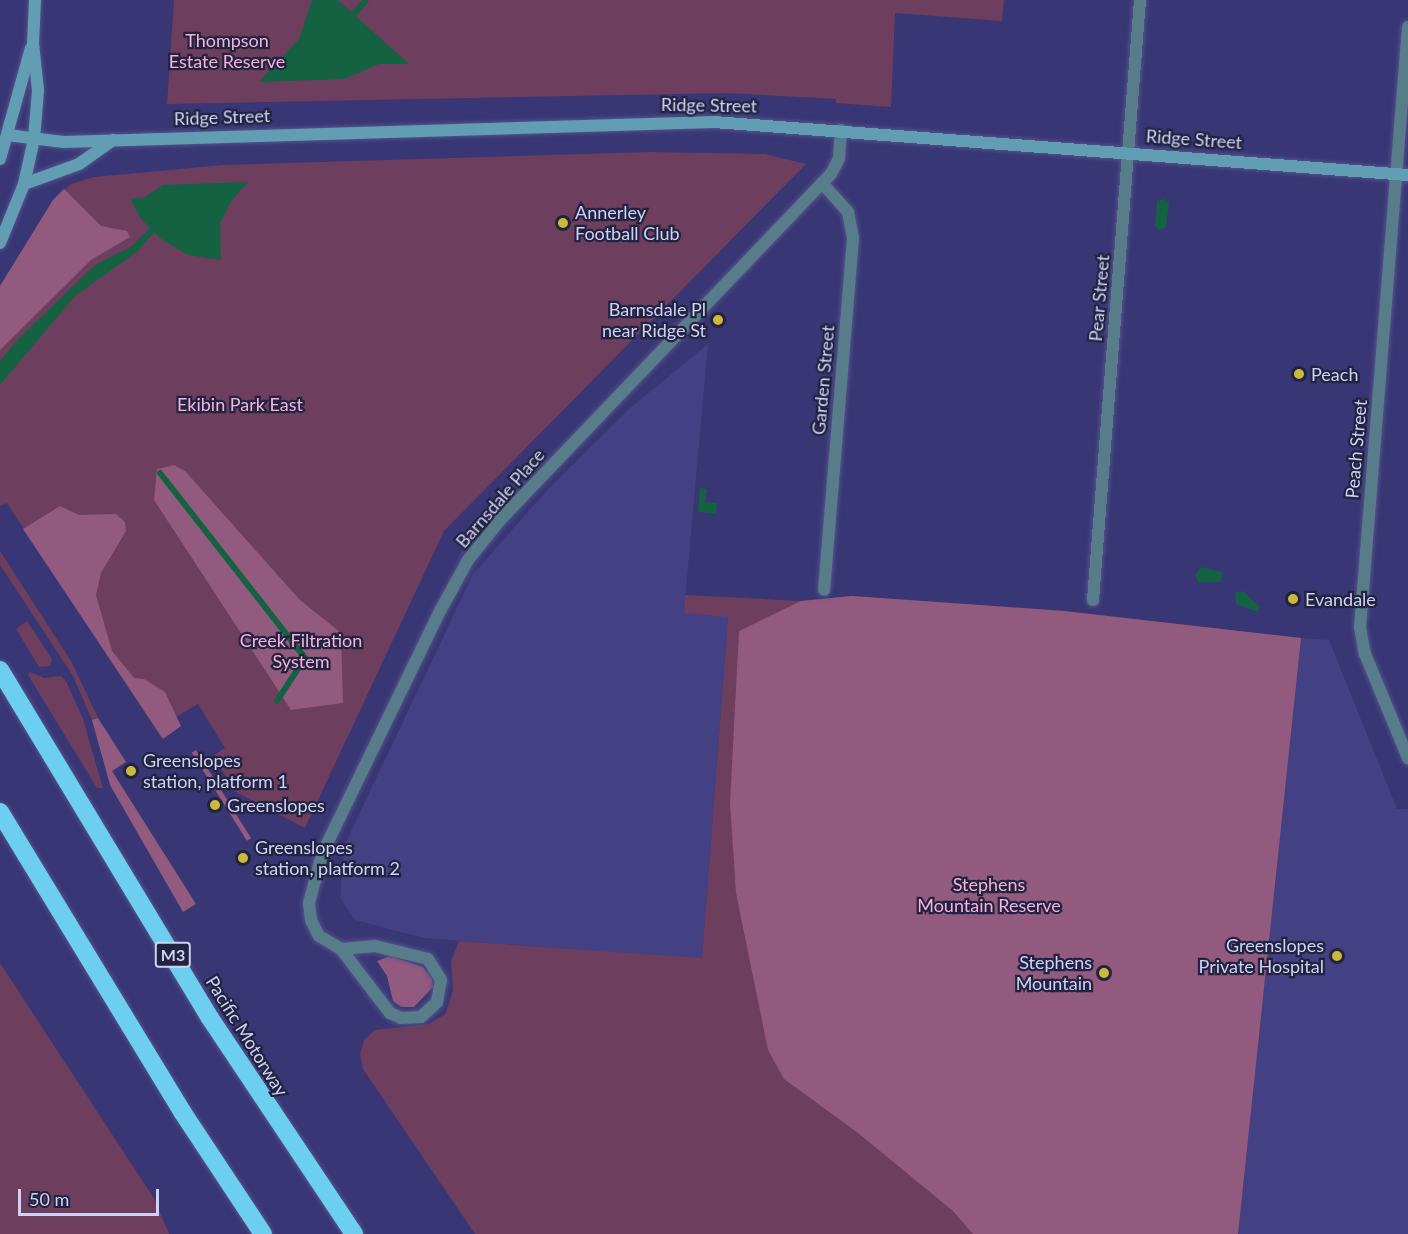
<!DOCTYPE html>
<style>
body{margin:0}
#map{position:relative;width:1408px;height:1234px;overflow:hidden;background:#383674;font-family:Lato,sans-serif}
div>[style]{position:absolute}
.built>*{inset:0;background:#434084}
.green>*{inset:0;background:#6d3e5d}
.forest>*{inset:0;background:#925a7e;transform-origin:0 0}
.water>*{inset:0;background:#156243}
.stream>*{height:6px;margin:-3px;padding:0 3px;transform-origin:3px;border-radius:3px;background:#156243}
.roads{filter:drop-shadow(0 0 2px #53528c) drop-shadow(0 0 2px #53528c)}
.street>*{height:12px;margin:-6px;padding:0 6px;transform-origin:6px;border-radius:6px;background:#587d8a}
.secondary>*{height:12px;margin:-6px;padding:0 6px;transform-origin:6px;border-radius:6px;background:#619eb3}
.highway>*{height:18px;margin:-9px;padding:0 9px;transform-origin:9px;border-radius:9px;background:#6ccfef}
.dots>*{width:16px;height:16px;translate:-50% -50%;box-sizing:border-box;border:3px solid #22233f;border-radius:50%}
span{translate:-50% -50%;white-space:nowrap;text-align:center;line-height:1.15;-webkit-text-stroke:4.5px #22233f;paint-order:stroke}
.shield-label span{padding:2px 4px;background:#22233f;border:2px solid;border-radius:4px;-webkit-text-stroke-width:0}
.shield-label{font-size:16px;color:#cfd2f7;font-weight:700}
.park-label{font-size:18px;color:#f6b2dd}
.street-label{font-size:18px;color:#cfd2f7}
.poi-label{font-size:18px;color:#cfd2f7}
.left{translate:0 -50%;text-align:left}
.right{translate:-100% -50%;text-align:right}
.scale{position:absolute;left:18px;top:1189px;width:141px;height:27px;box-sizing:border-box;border:3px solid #cfd2f7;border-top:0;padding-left:8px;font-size:18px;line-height:21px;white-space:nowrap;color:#cfd2f7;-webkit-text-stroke:4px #22233f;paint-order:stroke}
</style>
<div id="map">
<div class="built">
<i style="clip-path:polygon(708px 344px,684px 612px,728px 616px,702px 959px,424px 938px,355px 920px,340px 897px,345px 844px,473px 574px,549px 488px,629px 409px)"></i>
<i style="clip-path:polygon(1301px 638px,1329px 640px,1397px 809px,1408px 809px,1408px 1234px,1238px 1234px)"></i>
</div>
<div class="green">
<i style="clip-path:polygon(174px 0,1004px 0,1002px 21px,895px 13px,891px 107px,836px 103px,836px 99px,727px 93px,167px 104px)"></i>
<i style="clip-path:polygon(649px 152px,765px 154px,806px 164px,444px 531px,305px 828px,236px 792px,213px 756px,225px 748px,198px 704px,176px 717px,181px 726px,161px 737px,7px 503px,0 506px,0 286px,53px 200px,71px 184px,94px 177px,223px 165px)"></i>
<i style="clip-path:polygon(0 551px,71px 661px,98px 718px,92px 720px,73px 676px,0 565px)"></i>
<i style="clip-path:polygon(685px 595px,801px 601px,852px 596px,1064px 611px,1301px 638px,1238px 1234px,475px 1234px,363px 1069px,360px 1054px,364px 1040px,375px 1030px,429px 1024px,445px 1014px,453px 991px,451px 962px,459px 941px,702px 958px,728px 617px,684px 613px)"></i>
<i style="clip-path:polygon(27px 621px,52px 659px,50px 666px,39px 667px,16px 629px)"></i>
<i style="clip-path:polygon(30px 672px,44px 678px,61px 676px,66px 681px,83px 719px,103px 788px,97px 788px,28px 675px)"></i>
<i style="clip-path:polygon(0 963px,155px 1200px,169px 1234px,0 1234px)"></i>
</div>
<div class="forest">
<i style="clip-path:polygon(64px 189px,101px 226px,127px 231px,130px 237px,91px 260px,0 350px,0 286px,53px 200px)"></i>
<i style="clip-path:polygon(174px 465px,185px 471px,300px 600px,341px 633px,343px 703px,291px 710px,154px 500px,157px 469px)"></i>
<i style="clip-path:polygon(60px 506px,79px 515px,116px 514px,125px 522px,126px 531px,101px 573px,96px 595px,112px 651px,134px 678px,144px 679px,165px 692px,181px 726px,163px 739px,23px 529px)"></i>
<i style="clip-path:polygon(852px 596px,1064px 611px,1301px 638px,1238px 1234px,973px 1234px,953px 1211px,858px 1133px,784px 1079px,768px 1050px,736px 893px,730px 803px,739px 631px,801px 601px)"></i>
<i style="clip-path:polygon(98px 718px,126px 762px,112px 771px,196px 904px,183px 912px,110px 785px,92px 720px)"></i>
<i style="left:196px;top:750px;width:104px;height:5px;rotate:58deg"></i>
<i style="clip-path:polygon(390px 956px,423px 967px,432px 978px,433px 987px,414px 1007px,401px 1007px,393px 1001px,387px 976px,377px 961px)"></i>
</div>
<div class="water">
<i style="clip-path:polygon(312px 0,338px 0,409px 64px,379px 64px,344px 79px,259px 82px,299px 39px)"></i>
<i style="clip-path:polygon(248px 182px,232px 200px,220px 223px,221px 260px,188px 255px,161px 239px,141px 219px,130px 199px,145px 197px,163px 185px)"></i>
<i style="clip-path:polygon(1164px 199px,1169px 202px,1166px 227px,1159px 230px,1155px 226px,1157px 201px)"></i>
<i style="clip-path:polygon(142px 236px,147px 240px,138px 251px,75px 296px,0 385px,0 361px,16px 341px,95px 265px,132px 246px)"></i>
<i style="clip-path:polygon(700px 488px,707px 489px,705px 502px,717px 503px,716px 514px,698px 512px)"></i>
<i style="clip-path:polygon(1202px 567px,1222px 572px,1221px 582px,1198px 582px,1195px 574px)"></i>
<i style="clip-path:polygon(1243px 591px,1260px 607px,1258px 612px,1236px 604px,1235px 593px)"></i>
</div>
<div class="stream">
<i style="left:349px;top:19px;width:25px;rotate:-48deg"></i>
<i style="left:141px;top:242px;width:22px;rotate:-47deg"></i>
<i style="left:160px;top:473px;width:235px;rotate:51.9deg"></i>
<i style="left:305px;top:658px;width:51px;rotate:123.1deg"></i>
</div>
<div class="roads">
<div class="street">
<i style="left:1408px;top:27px;width:602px;rotate:94.57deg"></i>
<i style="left:1360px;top:627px;width:27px;rotate:80deg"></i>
<i style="left:1365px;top:654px;width:113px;rotate:67.5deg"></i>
<i style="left:822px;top:183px;width:39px;rotate:48deg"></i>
<i style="left:848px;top:212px;width:26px;rotate:79deg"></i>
<i style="left:853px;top:238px;width:353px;rotate:94.7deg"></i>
<i style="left:1093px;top:600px;width:602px;rotate:-85.52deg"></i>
<i style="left:341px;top:949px;width:81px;rotate:52.6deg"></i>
<i style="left:390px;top:1013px;width:12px;rotate:24deg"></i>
<i style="left:401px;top:1018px;width:20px;rotate:-3deg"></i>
<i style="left:421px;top:1017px;width:22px;rotate:-43deg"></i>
<i style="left:437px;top:1002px;width:22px;rotate:-80deg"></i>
<i style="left:441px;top:980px;width:25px;rotate:-122deg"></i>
<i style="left:428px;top:959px;width:55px;rotate:-166.2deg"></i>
<i style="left:375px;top:946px;width:34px;rotate:175deg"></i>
<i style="left:341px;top:949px;width:26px;rotate:-149deg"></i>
<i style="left:319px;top:936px;width:18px;rotate:-117deg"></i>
<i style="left:311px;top:920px;width:17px;rotate:-97deg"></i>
<i style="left:309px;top:903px;width:51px;rotate:-75.1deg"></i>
<i style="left:322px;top:854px;width:270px;rotate:-64.1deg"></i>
<i style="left:440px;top:611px;width:58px;rotate:-61.2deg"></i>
<i style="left:468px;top:560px;width:53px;rotate:-51.2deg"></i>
<i style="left:501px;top:519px;width:477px;rotate:-46.3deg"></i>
<i style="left:831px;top:174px;width:18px;rotate:-63deg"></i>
<i style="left:839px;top:158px;width:28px;rotate:-86deg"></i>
</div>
<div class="secondary">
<i style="left:7px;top:135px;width:57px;rotate:7deg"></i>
<i style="left:64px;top:142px;width:650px;rotate:-1.76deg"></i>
<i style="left:714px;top:122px;width:696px;rotate:4.37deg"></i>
<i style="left:0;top:159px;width:115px;rotate:-74.4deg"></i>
<i style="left:24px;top:184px;width:59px;rotate:-20deg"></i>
<i style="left:79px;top:164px;width:42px;rotate:-35.2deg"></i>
<i style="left:0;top:243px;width:64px;rotate:-67.9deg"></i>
<i style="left:24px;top:184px;width:46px;rotate:-77.5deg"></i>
<i style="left:34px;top:139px;width:49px;rotate:-85.3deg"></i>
<i style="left:38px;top:90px;width:46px;rotate:-96.2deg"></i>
<i style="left:33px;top:44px;width:44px;rotate:-87.4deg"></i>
</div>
<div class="highway">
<i style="left:0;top:670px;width:406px;rotate:58.9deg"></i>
<i style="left:210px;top:1018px;width:260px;rotate:56.3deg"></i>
<i style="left:0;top:812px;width:352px;rotate:58.7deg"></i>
<i style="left:183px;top:1113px;width:145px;rotate:56.5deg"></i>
</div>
</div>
<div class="dots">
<i style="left:563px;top:223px;background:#cbb939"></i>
<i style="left:718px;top:320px;background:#cbb939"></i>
<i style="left:1299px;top:374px;background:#cbb939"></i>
<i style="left:1293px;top:599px;background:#cbb939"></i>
<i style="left:131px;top:771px;background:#cbb939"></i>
<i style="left:215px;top:805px;background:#cbb939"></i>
<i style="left:243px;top:858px;background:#cbb939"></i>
<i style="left:1337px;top:956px;background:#cbb939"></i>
<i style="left:1104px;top:973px;background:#cbb939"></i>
</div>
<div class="shield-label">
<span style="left:173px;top:955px">M3</span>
</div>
<div class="park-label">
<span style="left:227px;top:51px">Thompson<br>Estate Reserve</span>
<span style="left:240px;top:404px">Ekibin Park East</span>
<span style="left:301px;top:651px">Creek Filtration<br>System</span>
<span style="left:989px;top:895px">Stephens<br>Mountain Reserve</span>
</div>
<div class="street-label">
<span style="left:709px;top:105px;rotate:1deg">Ridge Street</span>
<span style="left:222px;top:117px;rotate:-2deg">Ridge Street</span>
<span style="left:1194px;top:139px;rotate:4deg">Ridge Street</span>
<span style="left:1099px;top:298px;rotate:-85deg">Pear Street</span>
<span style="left:823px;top:380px;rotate:-85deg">Garden Street</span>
<span style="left:1356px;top:449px;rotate:-85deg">Peach Street</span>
<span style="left:500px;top:498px;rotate:-49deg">Barnsdale Place</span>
<span style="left:247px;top:1036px;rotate:58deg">Pacific Motorway</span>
</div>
<div class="poi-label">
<span class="left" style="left:575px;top:223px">Annerley<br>Football Club</span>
<span class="right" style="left:706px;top:320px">Barnsdale Pl<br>near Ridge St</span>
<span class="left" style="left:1311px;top:374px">Peach</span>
<span class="left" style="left:1305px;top:599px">Evandale</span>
<span class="left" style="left:143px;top:771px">Greenslopes<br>station, platform 1</span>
<span class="left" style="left:227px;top:805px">Greenslopes</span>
<span class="left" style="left:255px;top:858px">Greenslopes<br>station, platform 2</span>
<span class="right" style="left:1324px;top:956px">Greenslopes<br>Private Hospital</span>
<span class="right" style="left:1092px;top:973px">Stephens<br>Mountain</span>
</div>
<div class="scale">50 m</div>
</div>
